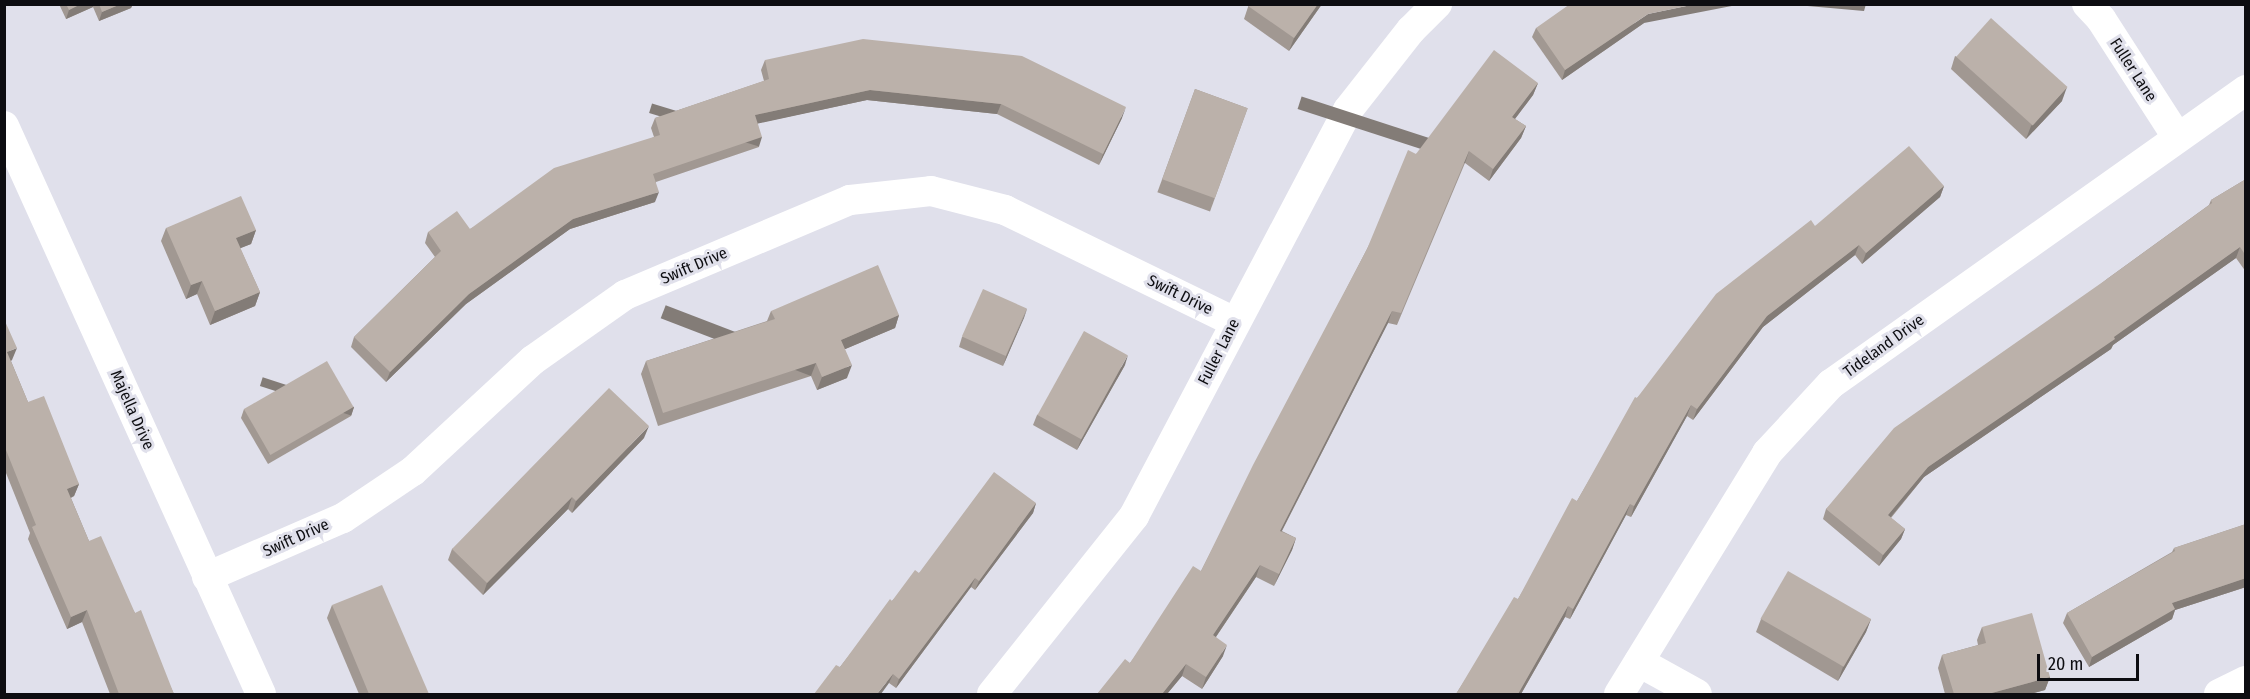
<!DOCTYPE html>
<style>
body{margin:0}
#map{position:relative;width:2250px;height:699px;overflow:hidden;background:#e0e0eb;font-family:"Fira Sans Condensed",sans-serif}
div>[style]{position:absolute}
.street>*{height:30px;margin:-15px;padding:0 15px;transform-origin:15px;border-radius:15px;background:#fff}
.wall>*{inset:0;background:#a19892;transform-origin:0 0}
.shaded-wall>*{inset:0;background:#837c77;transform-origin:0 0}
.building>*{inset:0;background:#bbb1aa;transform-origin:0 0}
span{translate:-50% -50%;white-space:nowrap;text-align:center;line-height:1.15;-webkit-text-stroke:6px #e0e0eb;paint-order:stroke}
.street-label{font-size:16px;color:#0d0d11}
.frame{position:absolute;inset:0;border:6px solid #0d0d11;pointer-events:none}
.scale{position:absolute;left:2037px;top:654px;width:102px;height:27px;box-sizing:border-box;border:3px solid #0d0d11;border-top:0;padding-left:8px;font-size:18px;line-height:21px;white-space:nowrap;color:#0d0d11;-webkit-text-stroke:4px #e0e0eb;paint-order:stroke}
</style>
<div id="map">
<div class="street">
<i style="left:2087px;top:4px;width:21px;rotate:47deg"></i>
<i style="left:2101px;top:19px;width:140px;rotate:57.2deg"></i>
<i style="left:4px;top:126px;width:623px;rotate:65.65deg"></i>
<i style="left:207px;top:577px;width:148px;rotate:-23.5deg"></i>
<i style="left:343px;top:518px;width:84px;rotate:-33.9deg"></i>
<i style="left:413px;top:471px;width:163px;rotate:-42.8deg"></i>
<i style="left:533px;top:360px;width:113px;rotate:-35.2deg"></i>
<i style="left:625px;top:295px;width:244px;rotate:-22.9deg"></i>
<i style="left:850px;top:200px;width:81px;rotate:-6.3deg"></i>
<i style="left:931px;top:191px;width:76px;rotate:14.4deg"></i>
<i style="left:1005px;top:210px;width:256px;rotate:26deg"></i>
<i style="left:1639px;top:662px;width:66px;rotate:28.9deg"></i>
<i style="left:992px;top:694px;width:228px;rotate:-51.4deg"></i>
<i style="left:1134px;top:516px;width:459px;rotate:-62.2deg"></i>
<i style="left:1348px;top:110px;width:102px;rotate:-51.8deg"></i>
<i style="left:1411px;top:30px;width:37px;rotate:-45deg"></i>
<i style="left:1619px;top:694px;width:283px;rotate:-58.4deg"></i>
<i style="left:1767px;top:453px;width:94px;rotate:-47.2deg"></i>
<i style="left:1831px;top:384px;width:509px;rotate:-35.32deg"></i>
<i style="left:2219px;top:694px;width:30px;rotate:-26deg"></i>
</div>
<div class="wall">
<i style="clip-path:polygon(59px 4px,133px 4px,131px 8px,99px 21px,93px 7px,66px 19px)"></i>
<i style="clip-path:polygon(1249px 4px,1322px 4px,1289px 51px,1244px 19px)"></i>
<i style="clip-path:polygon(1644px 23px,1562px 80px,1532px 37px,1536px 28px)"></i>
<i style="clip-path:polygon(1955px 56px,2062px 101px,2026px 139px,1951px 69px)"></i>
<i style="clip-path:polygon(765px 60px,1122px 118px,1099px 165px,997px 114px,867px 100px,758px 123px,759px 147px,656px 182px,655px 202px,570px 229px,466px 304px,386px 382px,351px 347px,354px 337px,435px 257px,425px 243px,428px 232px,470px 229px,654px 137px,651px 128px,655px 118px,764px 81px,761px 70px)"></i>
<i style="clip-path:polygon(1538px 83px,1533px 95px,1515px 119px,1526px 126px,1521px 138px,1489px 181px,1465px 163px,1397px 325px,1388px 323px,1282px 531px,1296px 538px,1292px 550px,1274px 586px,1256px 577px,1216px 637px,1223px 656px,1202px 689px,1182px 676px,1167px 694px,1097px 694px,1130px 663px,1201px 571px,1416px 154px)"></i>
<i style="left:1195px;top:89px;width:56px;height:110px;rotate:20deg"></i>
<i style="clip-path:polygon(2246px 179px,2246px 272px,2236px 258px,2113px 345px,2111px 349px,1924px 477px,1891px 518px,1905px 529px,1901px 539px,1879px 566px,1823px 519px,1826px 509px,2107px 279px,2209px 205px,2211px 200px)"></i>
<i style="clip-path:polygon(1944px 186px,1940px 197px,1862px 264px,1855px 255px,1763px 327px,1693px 420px,1687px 416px,1631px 517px,1626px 515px,1570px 619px,1565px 617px,1521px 694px,1456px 694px,1518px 599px,1577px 501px,1637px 398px,1815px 226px)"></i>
<i style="clip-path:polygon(166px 228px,256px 230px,251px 244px,240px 248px,260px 292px,255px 306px,210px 325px,197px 294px,186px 299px,161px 241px)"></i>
<i style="clip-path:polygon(1027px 309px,1003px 366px,959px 347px,962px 337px)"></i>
<i style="clip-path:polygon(771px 311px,899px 315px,895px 328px,845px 349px,847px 378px,817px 390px,811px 376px,658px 426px,641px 374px,646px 361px,767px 321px)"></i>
<i style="clip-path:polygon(4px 319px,12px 360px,11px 361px,28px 402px,79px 484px,74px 496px,71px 498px,89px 541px,135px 613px,174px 694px,110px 694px,82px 622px,67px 629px,28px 539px,30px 533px,4px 468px)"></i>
<i style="clip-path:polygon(1125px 365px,1077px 450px,1033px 425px,1037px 415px)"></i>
<i style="clip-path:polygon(354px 407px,351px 416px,268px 464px,241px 418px,244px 409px)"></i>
<i style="clip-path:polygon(644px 438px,572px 513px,568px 509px,483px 595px,448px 560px,452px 549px)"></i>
<i style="clip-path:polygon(1036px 503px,1033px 513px,975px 590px,971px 587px,896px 688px,889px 683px,840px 667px,892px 601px,919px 573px)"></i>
<i style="clip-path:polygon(2246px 524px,2246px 587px,2175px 610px,2172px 619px,2089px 667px,2063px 623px,2067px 613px,2172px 552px,2174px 548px)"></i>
<i style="clip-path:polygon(332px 605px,429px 694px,359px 694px,327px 618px)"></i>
<i style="clip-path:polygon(1761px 619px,1871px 619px,1866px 632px,1838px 681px,1756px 632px)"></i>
<i style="clip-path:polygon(1982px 627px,2050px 677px,2045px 690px,2030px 694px,1945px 694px,1938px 668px,1942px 655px,1978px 645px,1977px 640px)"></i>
</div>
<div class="shaded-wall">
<i style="clip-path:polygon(81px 4px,93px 4px,93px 7px,66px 19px,69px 10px)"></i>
<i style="clip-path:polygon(121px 4px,133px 4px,131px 8px,99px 21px,102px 12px)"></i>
<i style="clip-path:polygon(1318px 4px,1322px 4px,1289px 51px,1294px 38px)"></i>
<i style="clip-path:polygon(1696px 4px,1742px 4px,1644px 23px,1562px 80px,1565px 70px,1648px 14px)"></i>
<i style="clip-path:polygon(1785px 4px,1866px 4px,1864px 11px)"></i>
<i style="clip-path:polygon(1538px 83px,1533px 95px,1508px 128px,1512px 117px)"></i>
<i style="clip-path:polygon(2067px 87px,2062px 101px,2026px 139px,2031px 126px)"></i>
<i style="clip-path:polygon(870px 90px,1001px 104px,997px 114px,867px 100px,751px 125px,755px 115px)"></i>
<i style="clip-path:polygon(1126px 107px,1122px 118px,1099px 165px,1103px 154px)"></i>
<i style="clip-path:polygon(1526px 126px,1521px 138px,1489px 181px,1493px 169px)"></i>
<i style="left:762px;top:137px;width:10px;height:115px;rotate:107deg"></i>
<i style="left:1469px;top:151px;width:13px;height:176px;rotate:108deg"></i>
<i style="clip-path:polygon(1944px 186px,1940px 197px,1862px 264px,1866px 253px)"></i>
<i style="clip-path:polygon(659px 192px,655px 202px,570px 229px,466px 304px,386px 382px,390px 372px,469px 294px,573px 219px)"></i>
<i style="clip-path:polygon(256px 230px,251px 244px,231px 252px,236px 238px)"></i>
<i style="clip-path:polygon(1859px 245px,1855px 255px,1763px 327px,1693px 420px,1697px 409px,1767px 316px)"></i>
<i style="clip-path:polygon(2240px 247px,2236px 258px,2113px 345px,2111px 349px,1924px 477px,1884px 525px,1888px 515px,1928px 467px)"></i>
<i style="clip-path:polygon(202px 281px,197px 294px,186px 299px,191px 285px)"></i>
<i style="clip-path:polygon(260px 292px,255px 306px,210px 325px,215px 311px)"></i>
<i style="clip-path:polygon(1027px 309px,1024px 318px,1003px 366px,1006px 357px)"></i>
<i style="clip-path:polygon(1392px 311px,1388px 323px,1276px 542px,1280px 531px)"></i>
<i style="clip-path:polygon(899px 315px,895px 328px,836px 353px,841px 340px)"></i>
<i style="clip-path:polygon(17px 348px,12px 360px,4px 363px,7px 352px)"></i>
<i style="clip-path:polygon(1128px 355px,1125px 365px,1077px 450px,1081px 440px)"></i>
<i style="left:816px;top:363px;width:14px;height:161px;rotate:111deg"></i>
<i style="clip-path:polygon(852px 365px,847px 378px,817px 390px,822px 377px)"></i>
<i style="clip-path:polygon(1691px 405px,1687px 416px,1631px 517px,1634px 506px)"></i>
<i style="left:354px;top:407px;width:9px;height:96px;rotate:108deg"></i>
<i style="clip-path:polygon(649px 426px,644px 438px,572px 513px,576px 501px)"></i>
<i style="clip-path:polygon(79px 484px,74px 496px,63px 501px,67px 489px)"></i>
<i style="clip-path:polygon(572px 497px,568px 509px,483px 595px,487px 583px)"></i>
<i style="clip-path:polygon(1036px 503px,1033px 513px,975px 590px,979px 581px)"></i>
<i style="clip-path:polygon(1630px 504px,1626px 515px,1570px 619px,1573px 609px)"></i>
<i style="clip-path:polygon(1905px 529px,1901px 539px,1879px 566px,1883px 555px)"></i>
<i style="clip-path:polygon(1296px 538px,1292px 550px,1274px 586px,1279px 574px)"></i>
<i style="clip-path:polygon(1260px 565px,1256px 577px,1209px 647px,1213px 635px)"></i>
<i style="clip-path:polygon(975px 578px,971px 587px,896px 688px,899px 679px)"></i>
<i style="clip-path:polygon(2246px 578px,2246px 587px,2175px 610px,2172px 619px,2089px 667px,2092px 657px,2172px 603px)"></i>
<i style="clip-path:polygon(1568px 606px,1565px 617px,1521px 694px,1518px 694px)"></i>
<i style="clip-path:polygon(87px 610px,82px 622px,67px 629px,71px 617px)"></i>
<i style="clip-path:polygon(1871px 619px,1866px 632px,1838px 681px,1843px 667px)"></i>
<i style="clip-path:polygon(1227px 645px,1223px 656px,1202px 689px,1206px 677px)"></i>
<i style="clip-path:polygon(1186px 664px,1182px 676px,1167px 694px,1162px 694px)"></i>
<i style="clip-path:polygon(893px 674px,889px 683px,881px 694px,877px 694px)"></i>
<i style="clip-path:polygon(2050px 677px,2045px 690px,2030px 694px,1988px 694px)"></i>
</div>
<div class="building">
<i style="clip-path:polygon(66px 4px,81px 4px,69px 10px)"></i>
<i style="clip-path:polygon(99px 4px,121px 4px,102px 12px)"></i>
<i style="clip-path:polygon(1249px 4px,1318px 4px,1294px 38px,1248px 6px)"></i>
<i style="clip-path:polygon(1570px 4px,1696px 4px,1648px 14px,1565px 70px,1536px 28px)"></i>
<i style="left:1991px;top:18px;width:103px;height:52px;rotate:42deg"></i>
<i style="clip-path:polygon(863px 39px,1022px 56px,1126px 107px,1103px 154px,1001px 104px,870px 90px,755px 115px,762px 137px,653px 174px,659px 192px,573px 219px,469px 294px,390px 372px,354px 337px,441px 251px,428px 232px,457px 211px,470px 229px,554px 168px,660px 135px,655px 118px,769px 79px,765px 60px)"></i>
<i style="clip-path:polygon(1494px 50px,1538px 83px,1512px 117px,1526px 126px,1493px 169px,1469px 151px,1401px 313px,1392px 311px,1280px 531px,1296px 538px,1279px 574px,1260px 565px,1213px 635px,1227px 645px,1206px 677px,1186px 664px,1162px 694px,1097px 694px,1125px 659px,1130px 663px,1193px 566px,1201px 571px,1253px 465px,1367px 249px,1408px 150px,1416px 154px)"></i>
<i style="left:1195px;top:89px;width:56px;height:96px;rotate:20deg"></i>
<i style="clip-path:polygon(1909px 146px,1944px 186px,1866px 253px,1859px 245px,1767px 316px,1697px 409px,1691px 405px,1634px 506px,1630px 504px,1573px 609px,1568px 606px,1518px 694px,1456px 694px,1514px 597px,1518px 599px,1572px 498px,1577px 501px,1635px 397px,1637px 398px,1716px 294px,1811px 220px,1815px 226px)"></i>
<i style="clip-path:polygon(2246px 179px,2246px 256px,2240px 247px,2114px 337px,2115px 339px,1928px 467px,1888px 515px,1905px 529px,1883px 555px,1826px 509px,1894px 428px,2107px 279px,2212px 203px,2211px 200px)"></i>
<i style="clip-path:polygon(241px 196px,256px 230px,236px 238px,260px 292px,215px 311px,202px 281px,191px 285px,166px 228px)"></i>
<i style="clip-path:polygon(878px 265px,899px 315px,841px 340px,852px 365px,822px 377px,816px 363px,663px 413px,646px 361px,775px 319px,771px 311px)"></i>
<i style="left:983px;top:289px;width:48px;height:52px;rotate:24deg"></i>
<i style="clip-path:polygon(4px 319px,17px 348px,7px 352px,28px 402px,44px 396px,79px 484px,67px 489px,89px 541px,101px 536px,135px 613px,141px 610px,174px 694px,119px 694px,87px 610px,71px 617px,32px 527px,36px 525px,4px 445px)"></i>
<i style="left:1084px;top:331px;width:50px;height:96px;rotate:29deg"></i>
<i style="left:327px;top:361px;width:53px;height:96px;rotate:60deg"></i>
<i style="clip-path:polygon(609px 388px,649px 426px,576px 501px,572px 497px,487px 583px,452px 549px)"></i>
<i style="clip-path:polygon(994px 472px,1036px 503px,979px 581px,975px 578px,899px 679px,893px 674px,877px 694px,814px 694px,836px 665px,840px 667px,890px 599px,892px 601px,915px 570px,919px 573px)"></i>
<i style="clip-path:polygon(2246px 524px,2246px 578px,2172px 603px,2175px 609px,2092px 657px,2067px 613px,2175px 551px,2174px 548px)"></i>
<i style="left:1788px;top:571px;width:96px;height:55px;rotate:30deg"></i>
<i style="clip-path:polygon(382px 585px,429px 694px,369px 694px,332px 605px)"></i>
<i style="clip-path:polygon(2032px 613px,2050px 677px,1988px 694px,1954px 694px,1942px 655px,1986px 643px,1982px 627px)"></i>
</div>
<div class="street-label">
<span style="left:2133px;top:70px;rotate:57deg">Fuller Lane</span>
<span style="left:694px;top:266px;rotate:-23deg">Swift Drive</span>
<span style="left:1180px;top:295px;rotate:26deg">Swift Drive</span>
<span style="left:1884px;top:346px;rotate:-36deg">Tideland Drive</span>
<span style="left:1219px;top:352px;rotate:-63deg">Fuller Lane</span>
<span style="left:132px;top:410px;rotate:66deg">Majella Drive</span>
<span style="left:296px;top:538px;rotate:-24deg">Swift Drive</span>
</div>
<div class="frame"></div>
<div class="scale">20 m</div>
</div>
